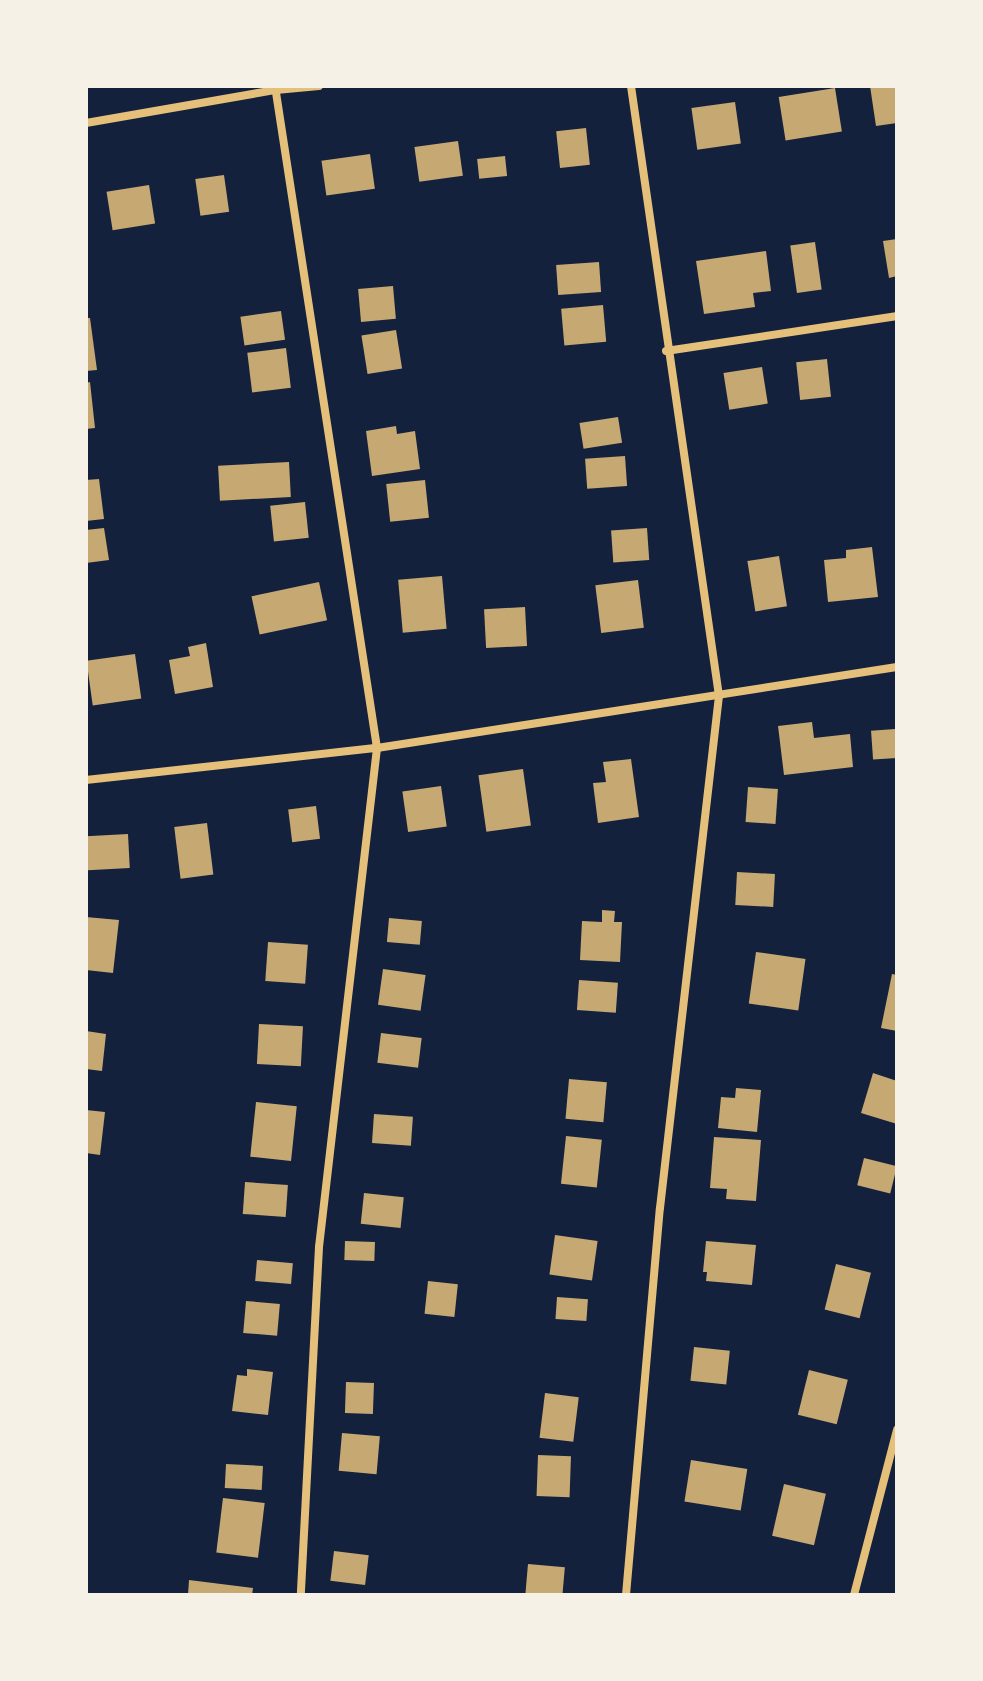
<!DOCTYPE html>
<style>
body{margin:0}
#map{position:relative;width:983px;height:1681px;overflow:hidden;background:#14213d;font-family:"Open Sans",sans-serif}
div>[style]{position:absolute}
.building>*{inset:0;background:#c6a872;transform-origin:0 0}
.minor>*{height:8px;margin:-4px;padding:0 4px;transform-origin:4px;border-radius:4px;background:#e5c07b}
span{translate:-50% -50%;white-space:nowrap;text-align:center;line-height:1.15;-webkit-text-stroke:7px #f6f1e7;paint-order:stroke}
.frame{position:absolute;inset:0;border:88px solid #f6f1e7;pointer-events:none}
</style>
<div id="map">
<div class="building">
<i style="clip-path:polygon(870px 86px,896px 86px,897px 123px,876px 126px)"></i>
<i style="left:835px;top:88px;width:44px;height:57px;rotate:81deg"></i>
<i style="left:735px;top:102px;width:42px;height:44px;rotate:82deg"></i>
<i style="left:586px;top:128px;width:37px;height:30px;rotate:84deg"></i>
<i style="left:458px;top:141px;width:35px;height:44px;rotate:82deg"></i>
<i style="left:370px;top:154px;width:35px;height:49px;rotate:82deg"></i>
<i style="left:505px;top:156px;width:20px;height:28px;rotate:84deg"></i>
<i style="left:224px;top:175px;width:37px;height:29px;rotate:82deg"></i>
<i style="left:149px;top:185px;width:39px;height:43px;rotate:81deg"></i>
<i style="clip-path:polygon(897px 239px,897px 276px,889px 278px,883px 241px)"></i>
<i style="left:815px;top:242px;width:48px;height:25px;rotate:82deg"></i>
<i style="clip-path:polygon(766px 251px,771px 291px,753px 293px,755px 307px,704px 314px,696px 261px)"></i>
<i style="left:599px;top:262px;width:30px;height:43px;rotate:86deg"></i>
<i style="left:393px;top:286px;width:33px;height:35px;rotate:85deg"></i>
<i style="left:603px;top:305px;width:37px;height:42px;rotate:85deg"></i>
<i style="left:281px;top:311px;width:29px;height:41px;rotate:82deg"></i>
<i style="clip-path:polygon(86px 318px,90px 318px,97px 370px,86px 371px)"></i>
<i style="left:396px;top:330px;width:39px;height:35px;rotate:81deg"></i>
<i style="left:286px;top:348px;width:40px;height:39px;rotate:83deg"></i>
<i style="left:827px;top:359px;width:38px;height:31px;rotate:84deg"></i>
<i style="left:762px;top:367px;width:37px;height:39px;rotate:81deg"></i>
<i style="clip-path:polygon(90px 382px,95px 428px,86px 429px,86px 383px)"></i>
<i style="left:618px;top:417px;width:26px;height:39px;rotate:81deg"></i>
<i style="clip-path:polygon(396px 426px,397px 434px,415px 431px,420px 469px,372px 476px,366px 431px)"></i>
<i style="left:625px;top:456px;width:30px;height:40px;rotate:86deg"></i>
<i style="left:289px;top:462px;width:35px;height:71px;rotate:87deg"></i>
<i style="clip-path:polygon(99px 479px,104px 519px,86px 521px,86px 480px)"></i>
<i style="left:425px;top:480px;width:38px;height:39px;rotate:84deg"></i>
<i style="left:305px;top:502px;width:36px;height:35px;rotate:84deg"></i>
<i style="clip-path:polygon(104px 528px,109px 560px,86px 563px,86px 530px)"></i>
<i style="left:647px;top:528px;width:32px;height:36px;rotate:86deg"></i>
<i style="clip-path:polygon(872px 547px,878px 597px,828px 602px,824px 560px,846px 558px,846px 550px)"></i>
<i style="left:779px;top:556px;width:51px;height:32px;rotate:81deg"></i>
<i style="left:442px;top:576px;width:53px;height:44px;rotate:85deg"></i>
<i style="left:638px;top:580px;width:48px;height:43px;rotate:83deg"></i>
<i style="left:319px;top:582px;width:39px;height:69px;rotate:78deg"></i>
<i style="left:525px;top:607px;width:39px;height:41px;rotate:87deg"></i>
<i style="clip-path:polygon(206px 643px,213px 687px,175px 694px,169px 660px,190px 656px,188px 647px)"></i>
<i style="left:135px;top:654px;width:45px;height:49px;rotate:82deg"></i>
<i style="clip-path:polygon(812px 722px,814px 738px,850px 734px,853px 767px,784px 775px,778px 726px)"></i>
<i style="left:895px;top:729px;width:29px;height:24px;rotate:86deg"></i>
<i style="clip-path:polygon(631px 759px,639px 817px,598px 823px,593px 783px,606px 782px,603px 762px)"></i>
<i style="left:523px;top:769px;width:57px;height:45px;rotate:82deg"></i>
<i style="left:441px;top:786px;width:41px;height:39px;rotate:82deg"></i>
<i style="left:748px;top:787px;width:30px;height:35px;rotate:4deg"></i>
<i style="left:316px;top:806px;width:33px;height:28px;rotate:83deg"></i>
<i style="left:207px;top:823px;width:52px;height:33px;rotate:83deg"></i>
<i style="left:128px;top:834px;width:34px;height:42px;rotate:87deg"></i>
<i style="left:737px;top:872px;width:38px;height:33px;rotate:3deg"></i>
<i style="clip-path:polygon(602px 910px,615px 911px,614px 922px,622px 922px,620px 962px,580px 960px,582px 921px,602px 922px)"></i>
<i style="clip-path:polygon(86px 917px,119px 920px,113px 973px,86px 970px)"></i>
<i style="left:389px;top:918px;width:33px;height:24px;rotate:5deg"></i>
<i style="left:268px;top:942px;width:40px;height:39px;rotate:4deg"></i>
<i style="left:756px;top:952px;width:50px;height:52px;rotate:8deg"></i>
<i style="left:383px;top:969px;width:43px;height:36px;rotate:8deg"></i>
<i style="clip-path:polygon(892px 974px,897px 975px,897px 1031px,881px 1028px)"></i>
<i style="left:579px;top:980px;width:39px;height:30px;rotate:4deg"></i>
<i style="left:259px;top:1024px;width:44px;height:40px;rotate:3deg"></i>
<i style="clip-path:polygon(86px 1031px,106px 1034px,102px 1071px,86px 1069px)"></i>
<i style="left:381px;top:1033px;width:41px;height:30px;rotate:7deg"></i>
<i style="clip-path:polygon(873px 1073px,897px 1081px,897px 1124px,861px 1113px)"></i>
<i style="left:569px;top:1079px;width:38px;height:40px;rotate:5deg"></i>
<i style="clip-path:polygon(736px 1088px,761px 1090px,757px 1132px,718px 1128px,721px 1097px,735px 1098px)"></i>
<i style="left:256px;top:1102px;width:41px;height:55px;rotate:6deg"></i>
<i style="clip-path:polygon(86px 1110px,105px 1112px,100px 1155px,86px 1153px)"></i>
<i style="left:374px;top:1114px;width:39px;height:29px;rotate:4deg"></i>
<i style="left:566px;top:1136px;width:36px;height:48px;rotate:6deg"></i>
<i style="clip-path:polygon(714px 1137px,761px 1140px,756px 1201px,726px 1199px,727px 1189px,710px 1188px)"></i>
<i style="left:864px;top:1158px;width:34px;height:28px;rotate:14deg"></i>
<i style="left:245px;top:1182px;width:43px;height:32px;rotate:4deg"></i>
<i style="left:364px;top:1193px;width:40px;height:31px;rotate:6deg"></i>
<i style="left:555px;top:1235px;width:43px;height:40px;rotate:8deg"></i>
<i style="left:345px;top:1241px;width:30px;height:19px;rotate:2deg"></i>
<i style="clip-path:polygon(706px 1241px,756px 1245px,752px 1285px,706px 1281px,707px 1272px,703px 1272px)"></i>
<i style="left:257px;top:1260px;width:36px;height:21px;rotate:5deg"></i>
<i style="left:836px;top:1264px;width:36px;height:47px;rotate:14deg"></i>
<i style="left:428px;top:1281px;width:30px;height:33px;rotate:6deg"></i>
<i style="left:557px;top:1297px;width:31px;height:22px;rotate:4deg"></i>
<i style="left:246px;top:1301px;width:34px;height:32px;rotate:5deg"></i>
<i style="left:694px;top:1347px;width:36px;height:34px;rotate:6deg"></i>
<i style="clip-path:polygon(247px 1369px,273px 1372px,268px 1415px,232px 1411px,237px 1375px,247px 1376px)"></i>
<i style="left:809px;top:1370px;width:40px;height:46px;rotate:14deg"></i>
<i style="left:346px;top:1382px;width:28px;height:31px;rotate:2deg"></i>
<i style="left:545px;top:1393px;width:34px;height:45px;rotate:7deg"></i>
<i style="left:342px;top:1433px;width:38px;height:38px;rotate:5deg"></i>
<i style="left:538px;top:1455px;width:33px;height:41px;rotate:2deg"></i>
<i style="left:691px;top:1460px;width:57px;height:42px;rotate:9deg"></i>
<i style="left:226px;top:1464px;width:37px;height:24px;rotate:3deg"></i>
<i style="left:784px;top:1484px;width:43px;height:53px;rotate:13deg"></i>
<i style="left:223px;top:1498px;width:42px;height:55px;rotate:7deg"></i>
<i style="left:334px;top:1551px;width:35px;height:30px;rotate:7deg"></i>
<i style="left:528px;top:1564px;width:37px;height:31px;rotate:5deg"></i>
<i style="clip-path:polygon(189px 1580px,253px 1588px,252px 1595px,188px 1595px)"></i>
</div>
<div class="minor">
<i style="left:275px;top:86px;width:670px;rotate:81.24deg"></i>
<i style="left:377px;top:748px;width:502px;rotate:96.63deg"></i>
<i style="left:319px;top:1247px;width:348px;rotate:93deg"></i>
<i style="left:86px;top:123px;width:193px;rotate:-9.9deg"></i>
<i style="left:276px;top:90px;width:43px;rotate:-5.3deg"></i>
<i style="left:666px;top:351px;width:234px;rotate:-8.6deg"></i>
<i style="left:86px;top:780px;width:293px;rotate:-6.3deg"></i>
<i style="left:377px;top:748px;width:526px;rotate:-8.85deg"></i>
<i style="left:626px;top:1595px;width:388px;rotate:-85deg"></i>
<i style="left:660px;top:1208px;width:515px;rotate:-83.43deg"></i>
<i style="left:719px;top:696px;width:616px;rotate:-98.21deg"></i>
<i style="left:854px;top:1595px;width:171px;rotate:-75.4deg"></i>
</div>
<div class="frame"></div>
</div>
